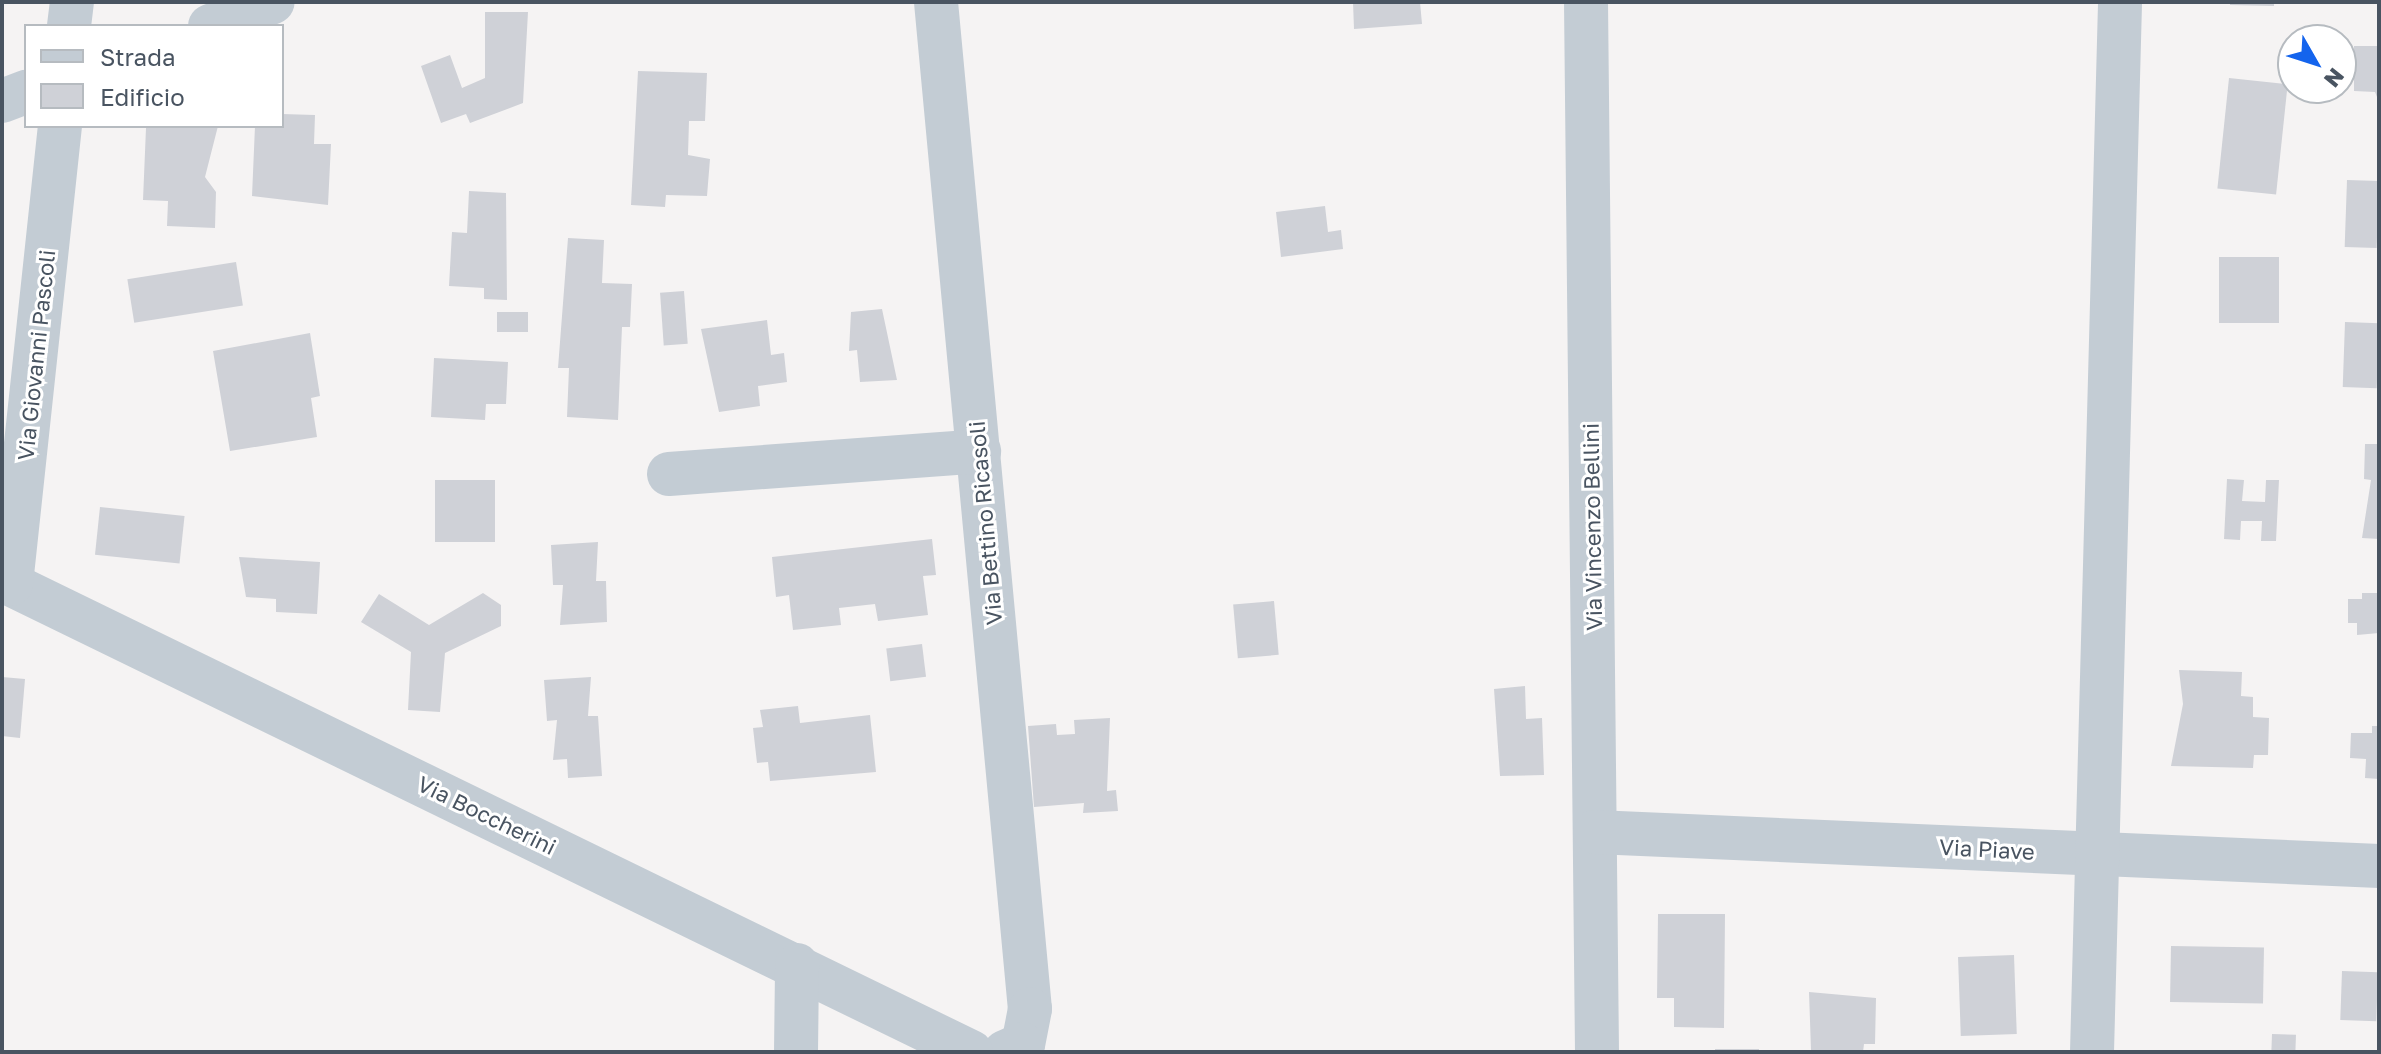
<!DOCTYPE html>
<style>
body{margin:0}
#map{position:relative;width:2381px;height:1054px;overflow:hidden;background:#f5f3f3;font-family:"Golos Text",sans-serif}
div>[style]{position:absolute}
.building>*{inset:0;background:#cfd1d7;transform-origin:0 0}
.minor>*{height:44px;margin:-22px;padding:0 22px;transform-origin:22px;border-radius:22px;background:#c3ccd4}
span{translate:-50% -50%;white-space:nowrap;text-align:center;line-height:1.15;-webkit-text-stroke:6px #fff;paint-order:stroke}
.street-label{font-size:22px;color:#495461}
.frame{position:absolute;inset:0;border:4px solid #495461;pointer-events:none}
.legend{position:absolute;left:24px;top:24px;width:260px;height:104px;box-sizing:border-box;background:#fff;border:2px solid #b6bbc0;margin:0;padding:10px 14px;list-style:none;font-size:24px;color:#495461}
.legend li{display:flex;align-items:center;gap:16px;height:40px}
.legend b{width:40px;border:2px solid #b6bbc0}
.north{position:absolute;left:2277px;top:24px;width:80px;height:80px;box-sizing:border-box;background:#fff;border:2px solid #b6bbc0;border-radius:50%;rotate:129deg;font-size:22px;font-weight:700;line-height:32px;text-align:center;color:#495461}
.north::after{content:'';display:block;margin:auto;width:28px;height:36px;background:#1464ed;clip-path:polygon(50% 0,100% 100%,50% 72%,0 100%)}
</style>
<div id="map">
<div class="building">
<i style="clip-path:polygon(1353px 2px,1420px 2px,1422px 24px,1354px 29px)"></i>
<i style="clip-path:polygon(2230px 2px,2274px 2px,2274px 6px,2230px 5px)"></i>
<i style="clip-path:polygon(485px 12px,528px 12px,523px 103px,470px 123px,466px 114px,441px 123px,421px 66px,450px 55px,462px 88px,485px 78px)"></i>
<i style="clip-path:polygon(2354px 46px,2379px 46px,2379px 102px,2375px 92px,2354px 91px)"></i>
<i style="clip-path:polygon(638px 71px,707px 73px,705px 121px,689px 121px,688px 155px,710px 159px,707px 196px,666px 195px,665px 207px,631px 205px)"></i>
<i style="left:2229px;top:78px;width:59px;height:111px;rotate:6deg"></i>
<i style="clip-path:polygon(282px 114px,315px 115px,314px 144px,331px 144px,328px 205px,252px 196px,255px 126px,282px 126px)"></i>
<i style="clip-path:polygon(218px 126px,205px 177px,216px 192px,215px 228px,167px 226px,168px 201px,143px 200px,146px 128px)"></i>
<i style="left:2347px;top:180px;width:32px;height:67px;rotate:2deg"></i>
<i style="clip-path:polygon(469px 191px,506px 193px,507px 300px,484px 299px,484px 288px,449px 286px,452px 232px,467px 233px)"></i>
<i style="clip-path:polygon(1325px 206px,1328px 232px,1341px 230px,1343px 249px,1281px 257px,1276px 212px)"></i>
<i style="clip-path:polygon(568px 238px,604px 240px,602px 283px,632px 284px,630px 327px,622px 327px,618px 420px,567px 417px,569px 368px,558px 368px)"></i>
<i style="left:2219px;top:257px;width:60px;height:66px"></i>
<i style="left:236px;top:262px;width:44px;height:110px;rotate:81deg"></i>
<i style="left:684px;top:291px;width:53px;height:24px;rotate:86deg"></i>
<i style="clip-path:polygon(882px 309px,897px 380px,860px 382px,857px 350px,849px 351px,851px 312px)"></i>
<i style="left:497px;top:312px;width:31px;height:20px"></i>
<i style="clip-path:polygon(767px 320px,771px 355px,784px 353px,787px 382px,758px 386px,760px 406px,719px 412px,701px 329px)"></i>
<i style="left:2345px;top:322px;width:34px;height:65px;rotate:2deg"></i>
<i style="clip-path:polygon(310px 333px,320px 396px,311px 398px,317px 437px,230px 451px,213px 351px)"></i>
<i style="clip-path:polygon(434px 358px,508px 362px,506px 404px,486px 404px,485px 420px,431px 417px)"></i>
<i style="clip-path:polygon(2365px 444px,2379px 444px,2379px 539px,2362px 538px,2371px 480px,2364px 479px)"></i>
<i style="clip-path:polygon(2227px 479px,2244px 480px,2242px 501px,2265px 502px,2266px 480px,2279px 480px,2276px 541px,2261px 541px,2262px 521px,2241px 521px,2240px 540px,2224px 539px)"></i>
<i style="left:435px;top:480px;width:60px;height:62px"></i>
<i style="left:100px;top:507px;width:85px;height:48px;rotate:6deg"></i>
<i style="clip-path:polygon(932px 539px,936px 575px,923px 576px,928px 615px,878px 621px,875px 604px,839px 608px,841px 625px,793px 630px,789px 595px,776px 597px,772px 557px)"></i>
<i style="clip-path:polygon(598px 542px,596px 581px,606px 581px,607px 622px,560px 625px,563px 585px,553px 585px,551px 545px)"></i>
<i style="clip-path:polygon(239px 557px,320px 562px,317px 614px,276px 612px,276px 599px,246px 597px)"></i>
<i style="clip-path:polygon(483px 593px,501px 605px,501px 626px,445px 653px,440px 712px,408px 710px,411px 652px,361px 622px,379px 594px,429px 625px)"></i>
<i style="clip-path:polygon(2362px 593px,2379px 593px,2379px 633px,2357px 635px,2357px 623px,2348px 623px,2348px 599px,2362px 599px)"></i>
<i style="left:1274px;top:601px;width:54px;height:41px;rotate:85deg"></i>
<i style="left:922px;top:644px;width:33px;height:36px;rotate:83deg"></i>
<i style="clip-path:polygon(2179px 670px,2242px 672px,2241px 696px,2253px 697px,2253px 717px,2269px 718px,2268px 755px,2254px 755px,2253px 768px,2171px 766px,2183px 704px)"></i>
<i style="clip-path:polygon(2px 677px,25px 679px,20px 738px,2px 736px)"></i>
<i style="clip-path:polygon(591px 677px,588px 716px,598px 716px,602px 776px,568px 778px,567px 759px,553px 760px,557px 720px,547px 721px,544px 680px)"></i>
<i style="clip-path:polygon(1525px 686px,1526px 719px,1542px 718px,1544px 775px,1500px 776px,1494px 689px)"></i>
<i style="clip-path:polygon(798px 706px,800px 723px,870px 715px,876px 772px,770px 781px,768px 762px,757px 763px,753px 728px,763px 727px,760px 710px)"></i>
<i style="clip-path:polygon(1110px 718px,1107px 791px,1116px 790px,1118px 811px,1083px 813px,1084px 803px,1034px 807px,1028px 726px,1056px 724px,1057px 735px,1075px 734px,1074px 720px)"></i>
<i style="clip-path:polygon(2372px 726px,2379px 726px,2379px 779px,2365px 778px,2366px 759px,2350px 758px,2351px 733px,2372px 733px)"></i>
<i style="clip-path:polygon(1658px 914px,1725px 914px,1724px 1028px,1674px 1027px,1674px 998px,1657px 998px)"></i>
<i style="left:2171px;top:946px;width:93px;height:56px;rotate:1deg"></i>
<i style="left:2014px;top:955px;width:79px;height:56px;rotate:88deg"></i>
<i style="left:2342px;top:971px;width:36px;height:49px;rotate:2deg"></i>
<i style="clip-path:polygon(1809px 992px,1876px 998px,1875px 1044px,1864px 1044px,1863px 1052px,1811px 1050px)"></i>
<i style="left:2272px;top:1034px;width:24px;height:18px;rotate:2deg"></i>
<i style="left:1715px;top:1049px;width:44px;height:3px"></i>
</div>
<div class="minor">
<i style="left:936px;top:2px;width:1011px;rotate:84.67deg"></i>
<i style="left:1030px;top:1009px;width:36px;rotate:101deg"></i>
<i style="left:1023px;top:1044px;width:20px;rotate:156deg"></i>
<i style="left:1586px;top:2px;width:1050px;rotate:89.4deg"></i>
<i style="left:69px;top:26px;width:24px;rotate:-83deg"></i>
<i style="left:210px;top:26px;width:67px;rotate:-20.9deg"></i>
<i style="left:2px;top:101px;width:26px;rotate:-21deg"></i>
<i style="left:669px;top:474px;width:311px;rotate:-4.2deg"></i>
<i style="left:2px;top:580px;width:1078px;rotate:25.97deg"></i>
<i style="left:11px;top:584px;width:461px;rotate:-83.9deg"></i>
<i style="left:1595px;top:832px;width:785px;rotate:2.48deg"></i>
<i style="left:796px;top:1052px;width:87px;rotate:-89.3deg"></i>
<i style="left:2092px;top:1052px;width:1050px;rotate:-88.47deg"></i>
</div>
<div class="street-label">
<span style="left:36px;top:355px;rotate:-84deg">Via Giovanni Pascoli</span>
<span style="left:985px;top:523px;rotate:-95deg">Via Bettino Ricasoli</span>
<span style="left:1592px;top:527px;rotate:-91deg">Via Vincenzo Bellini</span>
<span style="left:487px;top:815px;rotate:26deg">Via Boccherini</span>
<span style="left:1987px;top:849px;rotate:3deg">Via Piave</span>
</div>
<div class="frame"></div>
<ul class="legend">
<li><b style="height:10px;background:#c3ccd4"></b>Strada</li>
<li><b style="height:22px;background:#cfd1d7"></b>Edificio</li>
</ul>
<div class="north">N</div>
</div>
